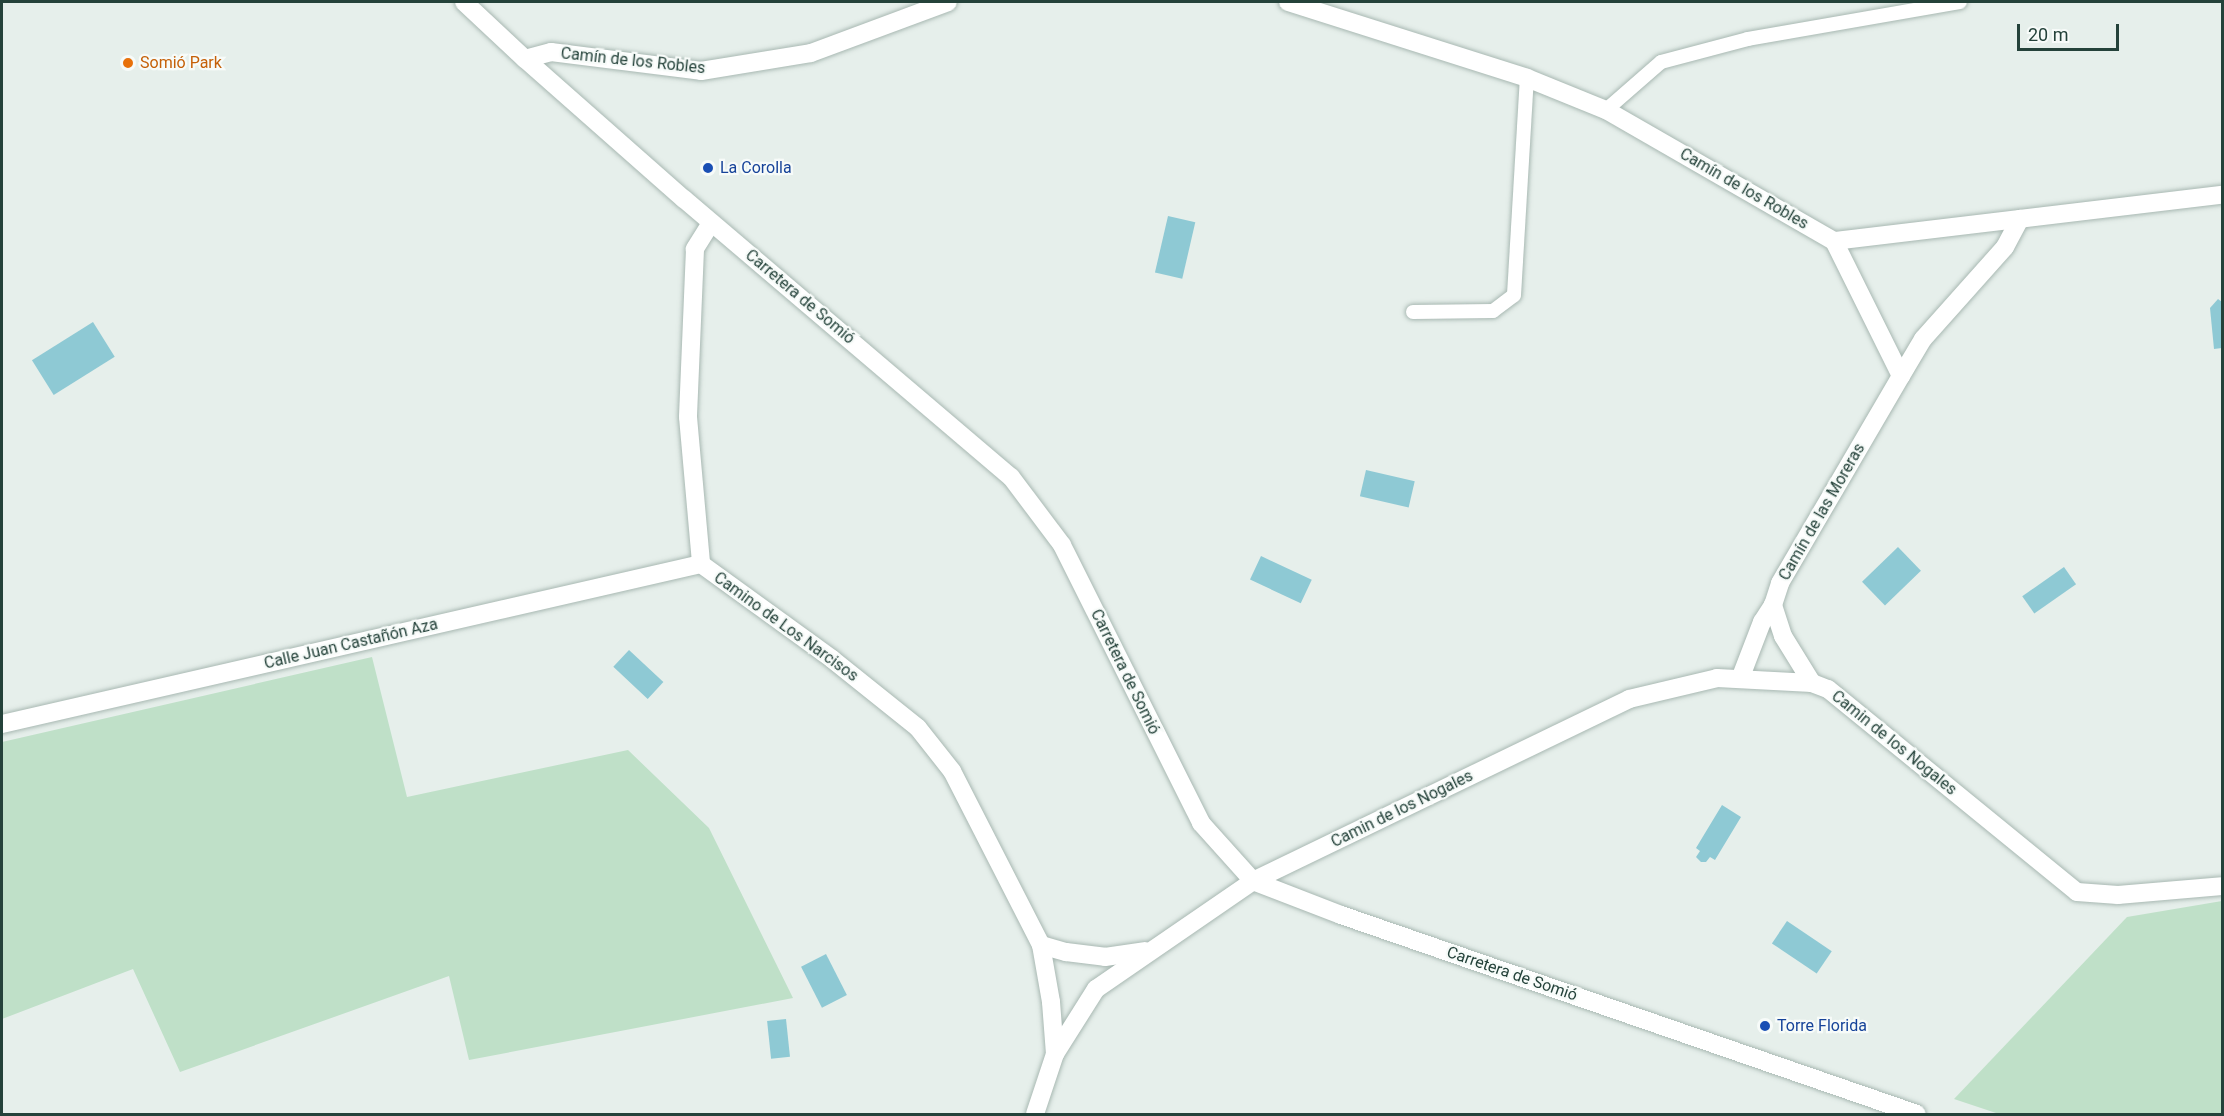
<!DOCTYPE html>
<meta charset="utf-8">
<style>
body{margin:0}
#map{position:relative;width:2224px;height:1116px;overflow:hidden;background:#e6efeb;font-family:Roboto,sans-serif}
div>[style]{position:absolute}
.green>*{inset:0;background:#bfe0c8}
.water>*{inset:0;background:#8ec9d4;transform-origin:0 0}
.roads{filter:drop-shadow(0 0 2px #a8b8b2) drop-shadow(0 0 2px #a8b8b2)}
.lane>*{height:14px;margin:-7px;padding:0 7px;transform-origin:7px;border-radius:7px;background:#fff}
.street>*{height:18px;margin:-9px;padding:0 9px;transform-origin:9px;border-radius:9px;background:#fff}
.secondary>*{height:18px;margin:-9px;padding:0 9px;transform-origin:9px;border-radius:9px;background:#fff}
.dots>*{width:16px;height:16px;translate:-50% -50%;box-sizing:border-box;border:3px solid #f7fbf9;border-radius:50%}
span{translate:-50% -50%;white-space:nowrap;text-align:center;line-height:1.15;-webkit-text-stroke:4.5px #f7fbf9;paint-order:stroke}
.street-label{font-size:16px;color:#24423a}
.food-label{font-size:16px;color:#c56008}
.left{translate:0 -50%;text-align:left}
.transit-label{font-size:16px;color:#164399}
.frame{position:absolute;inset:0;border:3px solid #24423a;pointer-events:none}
.scale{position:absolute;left:2017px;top:24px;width:102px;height:27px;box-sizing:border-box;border:3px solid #24423a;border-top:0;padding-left:8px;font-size:18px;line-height:21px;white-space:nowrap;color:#24423a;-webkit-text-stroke:4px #f7fbf9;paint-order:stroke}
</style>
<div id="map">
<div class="green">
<i style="clip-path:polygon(372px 657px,407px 797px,628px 750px,709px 828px,793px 998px,469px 1060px,449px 976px,180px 1072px,133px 969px,2px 1019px,2px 742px)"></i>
<i style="clip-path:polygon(2222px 901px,2222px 1114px,1999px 1114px,1954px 1099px,2127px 917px)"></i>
</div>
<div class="water">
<i style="left:1168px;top:216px;width:28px;height:58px;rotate:13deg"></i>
<i style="clip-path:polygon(2218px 299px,2222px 302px,2222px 348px,2214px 349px,2210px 308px)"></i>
<i style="left:93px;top:322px;width:41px;height:72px;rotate:58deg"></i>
<i style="left:1366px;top:470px;width:50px;height:27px;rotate:13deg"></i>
<i style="left:1898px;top:547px;width:33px;height:50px;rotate:46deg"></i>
<i style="left:1261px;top:556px;width:56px;height:26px;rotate:25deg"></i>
<i style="left:2064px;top:567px;width:21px;height:51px;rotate:55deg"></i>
<i style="left:629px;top:650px;width:47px;height:23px;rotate:43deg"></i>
<i style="clip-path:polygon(1722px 805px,1741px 817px,1715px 860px,1710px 857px,1706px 862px,1701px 862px,1696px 857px,1700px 851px,1696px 848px)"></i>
<i style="left:1787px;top:921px;width:54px;height:27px;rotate:34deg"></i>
<i style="left:826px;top:954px;width:46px;height:28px;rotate:63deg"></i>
<i style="left:786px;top:1019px;width:38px;height:19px;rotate:84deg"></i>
</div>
<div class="roads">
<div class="lane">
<i style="left:1606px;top:110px;width:73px;rotate:-41.1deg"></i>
<i style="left:1661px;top:62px;width:90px;rotate:-14.8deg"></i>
<i style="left:1748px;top:39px;width:215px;rotate:-9.9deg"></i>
<i style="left:1413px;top:312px;width:80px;rotate:-0.7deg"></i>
<i style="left:1493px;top:311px;width:26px;rotate:-37deg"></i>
<i style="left:1514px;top:295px;width:217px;rotate:-86.6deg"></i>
</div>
<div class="street">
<i style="left:1288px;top:2px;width:251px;rotate:17.6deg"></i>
<i style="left:1527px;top:78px;width:85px;rotate:22.1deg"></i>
<i style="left:1606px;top:110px;width:263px;rotate:29.9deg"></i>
<i style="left:1834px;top:241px;width:391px;rotate:-6.8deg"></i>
<i style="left:525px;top:59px;width:27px;rotate:-15deg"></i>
<i style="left:551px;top:52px;width:151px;rotate:7.2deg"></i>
<i style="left:701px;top:71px;width:111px;rotate:-9.3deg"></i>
<i style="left:811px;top:53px;width:146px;rotate:-20.4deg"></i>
<i style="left:711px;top:223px;width:31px;rotate:122deg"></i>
<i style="left:695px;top:249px;width:168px;rotate:92.4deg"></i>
<i style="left:688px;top:417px;width:148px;rotate:84.9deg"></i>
<i style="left:701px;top:564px;width:162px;rotate:35.9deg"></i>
<i style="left:832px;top:659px;width:110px;rotate:38.7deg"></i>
<i style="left:918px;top:728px;width:55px;rotate:51.7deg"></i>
<i style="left:952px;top:771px;width:195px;rotate:62.9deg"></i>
<i style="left:1041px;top:945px;width:58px;rotate:80deg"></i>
<i style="left:1051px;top:1002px;width:52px;rotate:85.6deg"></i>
<i style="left:1901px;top:376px;width:43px;rotate:-59.3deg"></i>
<i style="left:1923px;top:339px;width:123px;rotate:-48.3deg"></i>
<i style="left:2005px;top:247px;width:32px;rotate:-62deg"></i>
<i style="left:1740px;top:679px;width:61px;rotate:-68.9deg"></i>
<i style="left:1762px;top:622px;width:20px;rotate:-57deg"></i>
<i style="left:1812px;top:683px;width:55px;rotate:-121.7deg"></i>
<i style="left:1783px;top:636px;width:33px;rotate:-108deg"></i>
<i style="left:1773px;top:605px;width:23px;rotate:-72deg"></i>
<i style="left:1780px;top:583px;width:240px;rotate:-59.7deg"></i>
<i style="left:1901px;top:376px;width:151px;rotate:-116.4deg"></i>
<i style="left:2px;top:724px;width:717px;rotate:-12.89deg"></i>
<i style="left:1041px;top:945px;width:26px;rotate:16deg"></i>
<i style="left:1066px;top:952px;width:39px;rotate:7deg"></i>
<i style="left:1105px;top:957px;width:40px;rotate:-8.5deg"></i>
<i style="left:1035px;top:1114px;width:63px;rotate:-71.6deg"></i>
<i style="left:1055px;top:1054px;width:77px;rotate:-57.8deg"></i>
<i style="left:1096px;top:989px;width:191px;rotate:-34.5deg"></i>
<i style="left:1253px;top:881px;width:418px;rotate:-25.8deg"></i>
<i style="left:1629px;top:699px;width:90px;rotate:-13.4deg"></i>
<i style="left:1717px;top:678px;width:95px;rotate:3deg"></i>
<i style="left:1812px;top:683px;width:17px;rotate:21deg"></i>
<i style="left:1828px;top:689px;width:321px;rotate:39.2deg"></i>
<i style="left:2077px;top:892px;width:41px;rotate:4.2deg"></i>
<i style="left:2118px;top:895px;width:104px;rotate:-4.9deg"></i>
</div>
<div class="secondary">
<i style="left:464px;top:2px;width:83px;rotate:43.1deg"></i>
<i style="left:525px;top:59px;width:212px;rotate:41.4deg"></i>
<i style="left:684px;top:199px;width:429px;rotate:40.4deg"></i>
<i style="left:1011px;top:477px;width:85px;rotate:53.1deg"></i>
<i style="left:1062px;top:545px;width:311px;rotate:63.4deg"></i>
<i style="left:1201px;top:823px;width:78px;rotate:48.1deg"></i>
<i style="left:1253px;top:881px;width:94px;rotate:21.1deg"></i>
<i style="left:1341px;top:915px;width:609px;rotate:19.06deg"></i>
</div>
</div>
<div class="dots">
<i style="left:128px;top:63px;background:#e8710a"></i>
<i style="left:708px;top:168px;background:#1a4fb4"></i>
<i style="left:1765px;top:1026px;background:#1a4fb4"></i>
</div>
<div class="street-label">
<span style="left:633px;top:61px;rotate:6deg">Camín de los Robles</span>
<span style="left:1744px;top:189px;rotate:30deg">Camín de los Robles</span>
<span style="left:800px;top:297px;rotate:40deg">Carretera de Somió</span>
<span style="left:1822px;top:512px;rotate:-60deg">Camín de las Moreras</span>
<span style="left:786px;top:627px;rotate:36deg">Camino de Los Narcisos</span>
<span style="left:351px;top:644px;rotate:-13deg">Calle Juan Castañón Aza</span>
<span style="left:1125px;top:672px;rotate:64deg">Carretera de Somió</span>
<span style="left:1894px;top:743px;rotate:39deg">Camin de los Nogales</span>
<span style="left:1402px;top:809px;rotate:-26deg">Camin de los Nogales</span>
<span style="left:1512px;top:974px;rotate:19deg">Carretera de Somió</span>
</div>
<div class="food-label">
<span class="left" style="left:140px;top:63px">Somió Park</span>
</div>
<div class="transit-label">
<span class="left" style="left:720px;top:168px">La Corolla</span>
<span class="left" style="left:1777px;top:1026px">Torre Florida</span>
</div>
<div class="frame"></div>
<div class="scale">20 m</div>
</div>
